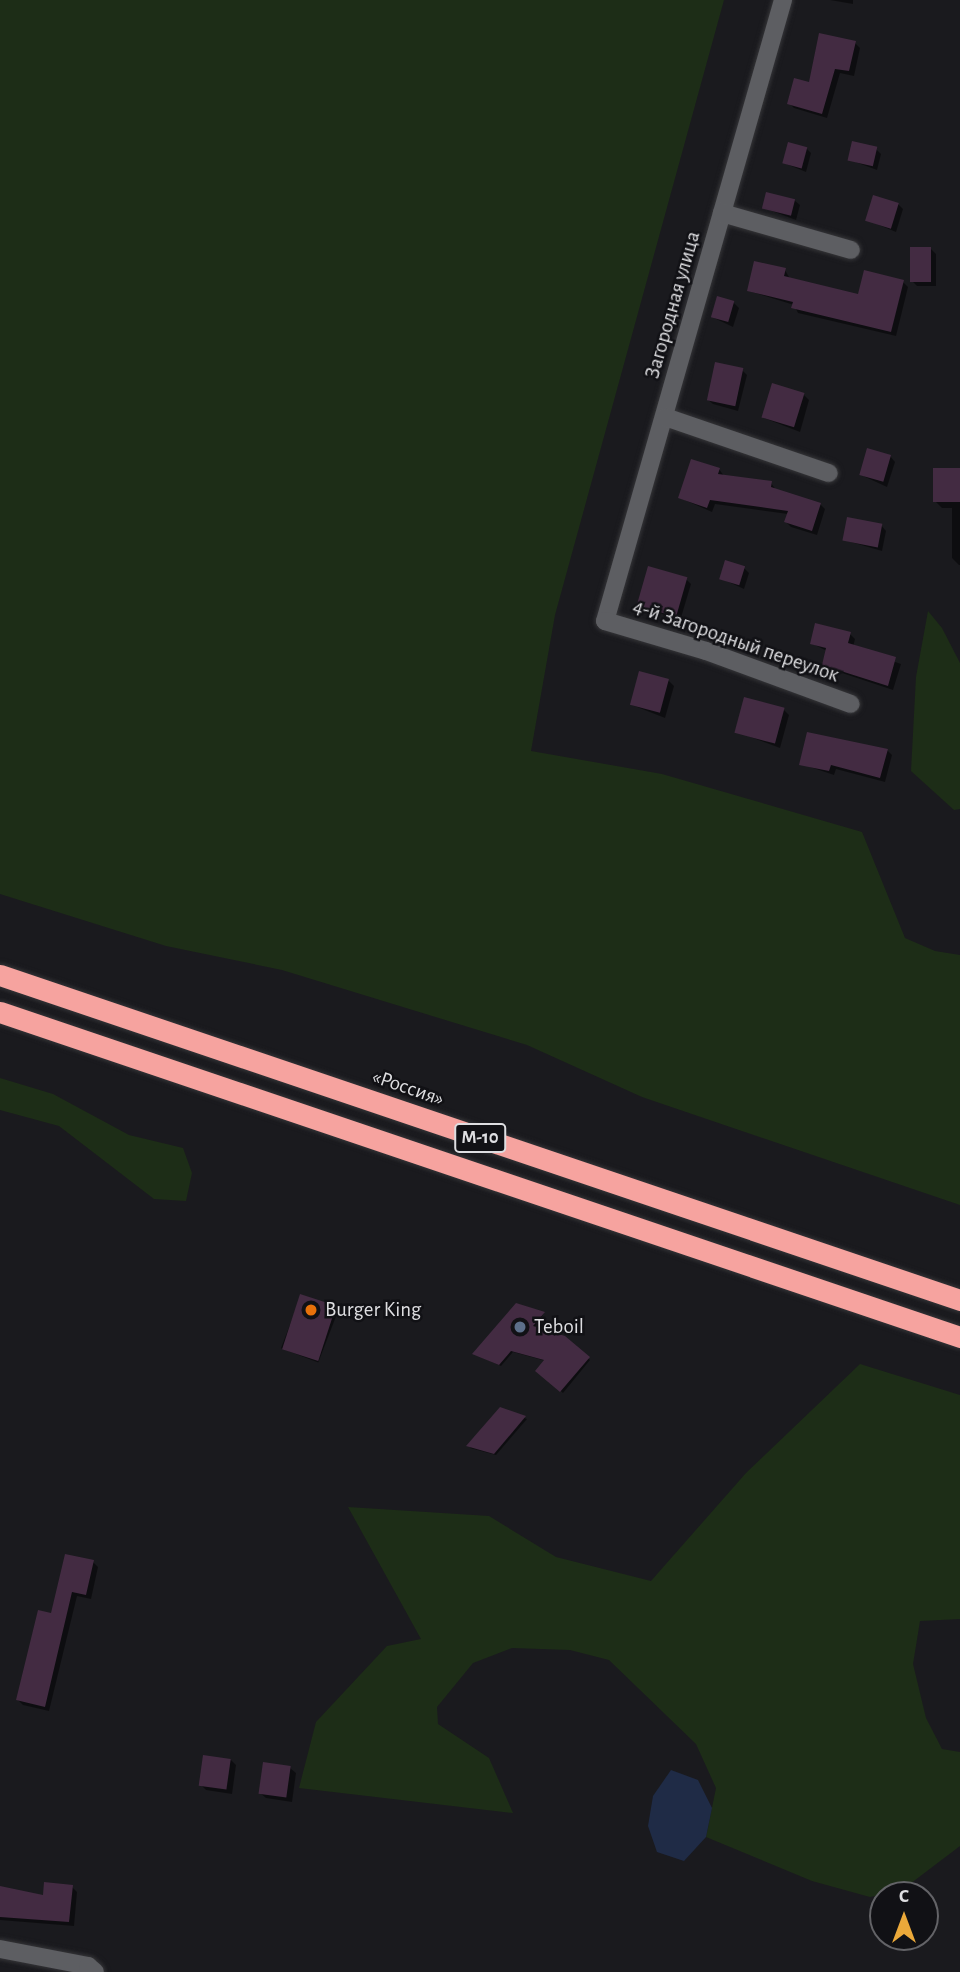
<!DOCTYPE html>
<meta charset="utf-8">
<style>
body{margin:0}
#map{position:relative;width:960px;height:1972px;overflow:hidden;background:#1a1a1e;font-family:"Alegreya Sans",sans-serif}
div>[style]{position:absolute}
.green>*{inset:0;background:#1d2d17}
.water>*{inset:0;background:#1f2b46}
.shadow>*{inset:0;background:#0007;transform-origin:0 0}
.building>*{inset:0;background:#432b42;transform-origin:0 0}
.roads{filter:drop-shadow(0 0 2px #353538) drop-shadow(0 0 2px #353538)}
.street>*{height:18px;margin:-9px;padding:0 9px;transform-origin:9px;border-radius:9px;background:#5d5e62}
.highway>*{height:21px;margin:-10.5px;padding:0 10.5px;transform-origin:10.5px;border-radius:10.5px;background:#f6a39f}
.dots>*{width:19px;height:19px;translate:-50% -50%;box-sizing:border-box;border:4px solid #111115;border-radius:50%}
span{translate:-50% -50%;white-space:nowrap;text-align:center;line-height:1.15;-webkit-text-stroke:5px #111115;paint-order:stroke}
.shield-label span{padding:2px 5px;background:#111115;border:2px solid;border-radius:5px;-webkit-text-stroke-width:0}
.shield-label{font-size:19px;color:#dedee1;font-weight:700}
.street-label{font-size:21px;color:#dedee1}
.poi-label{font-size:21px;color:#dedee1}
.left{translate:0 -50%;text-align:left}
.north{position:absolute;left:869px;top:1881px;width:70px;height:70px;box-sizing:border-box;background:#111115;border:2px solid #636367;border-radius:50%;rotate:0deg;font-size:19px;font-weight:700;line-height:28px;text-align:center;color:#dedee1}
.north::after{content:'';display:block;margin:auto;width:24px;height:32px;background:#eba93a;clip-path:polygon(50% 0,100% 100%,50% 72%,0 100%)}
</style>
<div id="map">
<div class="green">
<i style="clip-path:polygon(0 0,724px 0,555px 615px,531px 751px,662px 774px,862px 832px,905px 938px,935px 951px,960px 955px,960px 1205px,642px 1097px,527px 1045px,282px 970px,166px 946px,0 894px)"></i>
<i style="clip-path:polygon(928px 611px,942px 628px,960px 663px,960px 809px,954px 810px,911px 771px,916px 677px)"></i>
<i style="clip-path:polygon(0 1078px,53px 1094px,129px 1135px,183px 1148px,192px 1173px,186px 1201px,154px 1199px,59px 1126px,0 1110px)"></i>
<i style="clip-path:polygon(860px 1364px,960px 1395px,960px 1619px,920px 1621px,913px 1664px,926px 1718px,942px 1749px,960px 1752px,960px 1846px,902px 1890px,870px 1897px,812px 1881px,706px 1837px,716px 1788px,696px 1744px,609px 1660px,570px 1650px,512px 1648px,473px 1663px,437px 1707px,438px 1724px,489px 1758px,513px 1813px,299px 1788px,316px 1722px,387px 1646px,421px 1639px,348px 1507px,489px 1516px,556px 1557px,651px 1581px,746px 1473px)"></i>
</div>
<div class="water">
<i style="clip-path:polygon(671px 1770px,698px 1780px,712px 1808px,706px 1837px,684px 1861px,657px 1852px,648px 1826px,653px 1796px)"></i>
</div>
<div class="shadow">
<i style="clip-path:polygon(830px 0,853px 0,853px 4px)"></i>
<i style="clip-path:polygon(855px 43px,860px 48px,854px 76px,840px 73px,827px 118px,794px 108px,789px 103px)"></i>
<i style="clip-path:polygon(806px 148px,811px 153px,806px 172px,784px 163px)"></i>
<i style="clip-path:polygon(876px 149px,881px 154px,877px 170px,850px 160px)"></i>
<i style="clip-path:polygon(794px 200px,800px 205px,796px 220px,764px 208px)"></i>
<i style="clip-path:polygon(898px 204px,903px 209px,896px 232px,867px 220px)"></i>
<i style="clip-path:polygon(930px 248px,936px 254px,936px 286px,917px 286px,912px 281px)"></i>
<i style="clip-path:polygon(785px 270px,790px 279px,859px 296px,903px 282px,908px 287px,896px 336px,798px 313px,794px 305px,749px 291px)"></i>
<i style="clip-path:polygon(733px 302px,739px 308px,733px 327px,712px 317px)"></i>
<i style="clip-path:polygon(742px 370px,747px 375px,738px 411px,713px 404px,707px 399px)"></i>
<i style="clip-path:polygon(804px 395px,809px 400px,800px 432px,764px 418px)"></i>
<i style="clip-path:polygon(890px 456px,895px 462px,887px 487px,861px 475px)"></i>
<i style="clip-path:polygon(719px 469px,724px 476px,771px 483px,776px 490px,820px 504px,825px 509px,817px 535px,791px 527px,786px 522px,788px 514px,715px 504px,712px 512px,680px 498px)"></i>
<i style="clip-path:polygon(960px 470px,960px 565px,959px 565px,952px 558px,952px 508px,942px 508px,935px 501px)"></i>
<i style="clip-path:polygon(881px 525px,886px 531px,882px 551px,844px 540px)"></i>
<i style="clip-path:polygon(744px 568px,749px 573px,744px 589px,722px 579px)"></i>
<i style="clip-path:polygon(686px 579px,691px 584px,680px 621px,639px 605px)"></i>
<i style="clip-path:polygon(850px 634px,855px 639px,853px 647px,901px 664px,893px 690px,830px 669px,824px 664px,827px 651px,811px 643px)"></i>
<i style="clip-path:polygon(669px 681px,674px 686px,665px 718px,632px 705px)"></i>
<i style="clip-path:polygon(784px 710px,789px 715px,780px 748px,735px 731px)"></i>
<i style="clip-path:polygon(887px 750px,892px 755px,885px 782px,836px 769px,834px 775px,801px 764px)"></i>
<i style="left:301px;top:1296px;width:40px;height:56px;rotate:21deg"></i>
<i style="clip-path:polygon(517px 1305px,544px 1313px,534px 1328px,564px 1338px,590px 1360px,563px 1393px,537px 1371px,546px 1361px,513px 1352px,501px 1366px,474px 1354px)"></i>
<i style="clip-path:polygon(501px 1409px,527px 1419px,496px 1455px,470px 1448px)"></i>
<i style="clip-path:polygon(93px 1562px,98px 1567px,91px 1599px,77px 1596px,49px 1711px,23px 1705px,18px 1700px,52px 1615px)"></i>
<i style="clip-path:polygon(231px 1760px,236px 1765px,232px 1794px,206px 1790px,201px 1785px)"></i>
<i style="clip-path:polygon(290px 1768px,296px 1773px,292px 1802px,266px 1798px,260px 1793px)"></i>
<i style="clip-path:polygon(72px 1887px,77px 1892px,74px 1926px,0 1920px,0 1891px,44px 1897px)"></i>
</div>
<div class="building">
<i style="clip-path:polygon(819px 33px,856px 41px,849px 71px,835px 69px,822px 114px,787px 104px,794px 78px,809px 82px)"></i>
<i style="left:852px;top:141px;width:26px;height:20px;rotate:13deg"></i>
<i style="left:788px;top:142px;width:20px;height:22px;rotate:15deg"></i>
<i style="left:766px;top:192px;width:30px;height:17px;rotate:14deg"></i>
<i style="left:873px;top:195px;width:27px;height:27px;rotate:17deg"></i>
<i style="left:910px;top:247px;width:21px;height:35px"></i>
<i style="clip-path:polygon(754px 261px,786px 268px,784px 276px,858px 294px,864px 270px,904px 280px,891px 332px,791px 308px,793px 302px,747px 291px)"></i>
<i style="left:717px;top:296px;width:18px;height:22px;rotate:16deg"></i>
<i style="left:715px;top:362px;width:29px;height:39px;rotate:12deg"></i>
<i style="left:772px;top:383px;width:34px;height:36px;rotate:17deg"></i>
<i style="left:867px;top:448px;width:25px;height:28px;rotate:16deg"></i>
<i style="clip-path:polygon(691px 459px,720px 468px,718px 474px,772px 481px,771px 487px,821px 503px,812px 531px,784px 522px,788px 511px,710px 500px,707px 508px,678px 498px)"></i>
<i style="left:933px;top:468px;width:27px;height:34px"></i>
<i style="left:847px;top:517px;width:36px;height:24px;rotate:11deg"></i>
<i style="left:725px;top:560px;width:21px;height:20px;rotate:17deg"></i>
<i style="left:648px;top:566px;width:41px;height:41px;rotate:16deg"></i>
<i style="clip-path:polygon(815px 623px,851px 632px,848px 643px,896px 657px,888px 686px,822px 665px,826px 648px,810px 644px)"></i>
<i style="left:639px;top:671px;width:31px;height:35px;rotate:15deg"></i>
<i style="left:744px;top:697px;width:42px;height:37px;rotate:15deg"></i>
<i style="clip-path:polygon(807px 732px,888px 749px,880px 778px,831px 765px,829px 771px,799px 765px)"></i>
<i style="left:300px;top:1294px;width:38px;height:58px;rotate:18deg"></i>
<i style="clip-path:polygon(516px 1303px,545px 1312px,533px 1326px,565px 1336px,590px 1357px,560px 1392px,535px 1371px,544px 1360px,511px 1351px,499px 1365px,472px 1354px)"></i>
<i style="clip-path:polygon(500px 1407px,526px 1416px,494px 1454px,466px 1446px)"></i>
<i style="clip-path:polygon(65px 1554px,94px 1560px,86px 1595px,72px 1592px,45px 1707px,16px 1700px,38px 1610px,51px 1613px)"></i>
<i style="left:203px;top:1755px;width:28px;height:31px;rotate:8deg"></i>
<i style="left:263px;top:1762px;width:28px;height:32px;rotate:8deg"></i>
<i style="clip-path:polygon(44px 1882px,73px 1885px,69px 1922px,0 1917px,0 1886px,43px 1895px)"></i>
</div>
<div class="roads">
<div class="street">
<i style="left:783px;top:0;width:646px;rotate:105.99deg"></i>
<i style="left:605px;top:621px;width:105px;rotate:16.5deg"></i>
<i style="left:706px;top:651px;width:154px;rotate:20.1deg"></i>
<i style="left:722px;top:213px;width:134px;rotate:16deg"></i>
<i style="left:665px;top:417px;width:173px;rotate:18.9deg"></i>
<i style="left:0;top:1949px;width:90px;rotate:10.9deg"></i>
<i style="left:88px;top:1966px;width:9px;rotate:41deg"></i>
</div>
<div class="highway">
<i style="left:0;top:975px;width:1014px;rotate:18.7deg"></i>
<i style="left:0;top:1012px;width:1014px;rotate:18.7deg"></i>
</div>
</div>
<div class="dots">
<i style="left:311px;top:1310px;background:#e8710a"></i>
<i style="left:520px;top:1327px;background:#5c6f8a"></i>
</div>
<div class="shield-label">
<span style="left:480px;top:1138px">М-10</span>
</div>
<div class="street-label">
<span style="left:673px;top:305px;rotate:-74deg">Загородная улица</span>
<span style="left:736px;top:641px;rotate:19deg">4-й Загородный переулок</span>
<span style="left:408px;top:1088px;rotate:19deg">«Россия»</span>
</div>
<div class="poi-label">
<span class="left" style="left:325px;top:1310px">Burger King</span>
<span class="left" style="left:534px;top:1327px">Teboil</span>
</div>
<div class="north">С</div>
</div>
